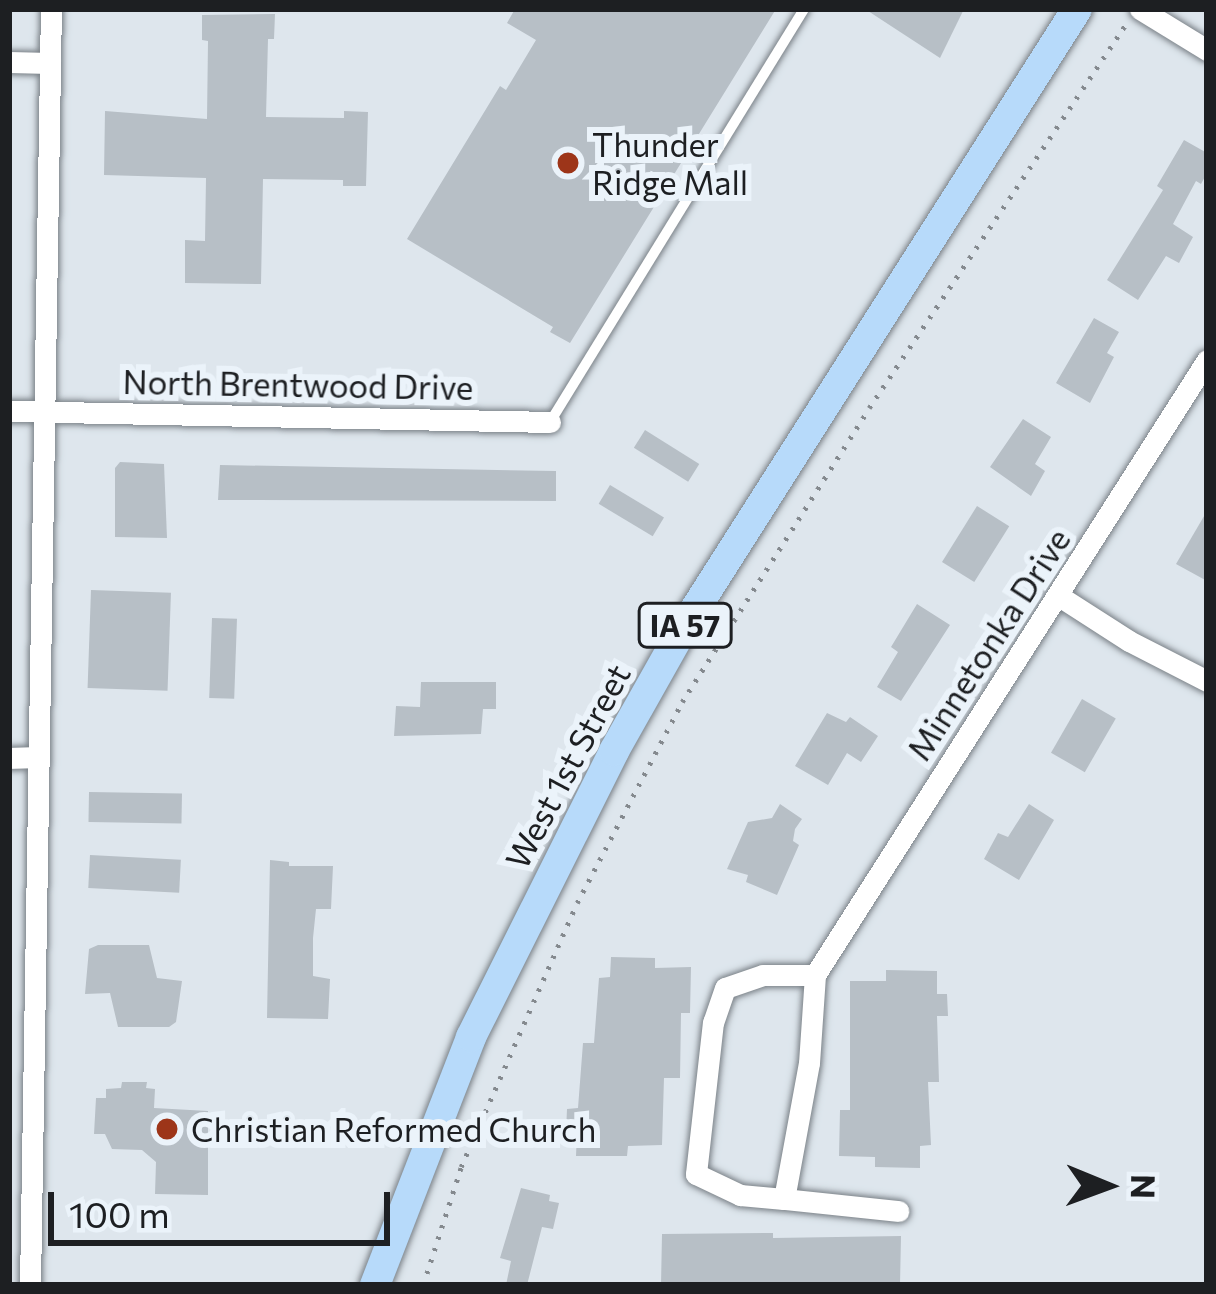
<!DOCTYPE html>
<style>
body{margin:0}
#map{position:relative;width:1216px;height:1294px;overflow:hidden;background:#dee6ed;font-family:Commissioner,sans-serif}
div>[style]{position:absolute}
.building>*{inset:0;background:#b7bfc6;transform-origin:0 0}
.path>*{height:4.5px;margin-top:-2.25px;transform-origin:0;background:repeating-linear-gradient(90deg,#84898e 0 3px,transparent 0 12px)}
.roads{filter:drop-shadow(0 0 3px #7a8187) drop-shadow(0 0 3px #7a8187)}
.service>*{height:10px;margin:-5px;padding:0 5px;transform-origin:5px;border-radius:5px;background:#fff}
.minor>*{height:21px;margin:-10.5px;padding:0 10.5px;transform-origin:10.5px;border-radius:10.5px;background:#fff}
.primary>*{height:30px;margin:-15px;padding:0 15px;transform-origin:15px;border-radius:15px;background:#b7dafa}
.dots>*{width:33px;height:33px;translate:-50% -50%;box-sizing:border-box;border:6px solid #ebf3fa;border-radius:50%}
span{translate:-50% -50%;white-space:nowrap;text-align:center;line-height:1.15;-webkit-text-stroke:12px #ebf3fa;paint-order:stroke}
.shield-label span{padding:3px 9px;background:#ebf3fa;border:3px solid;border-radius:9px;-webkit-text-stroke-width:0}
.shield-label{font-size:30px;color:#1d1f22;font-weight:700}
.poi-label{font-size:33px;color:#1d1f22}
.left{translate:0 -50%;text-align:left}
.street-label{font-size:33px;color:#1d1f22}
.frame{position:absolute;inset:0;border:12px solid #1d1f22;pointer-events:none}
.north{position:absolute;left:1048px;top:1126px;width:120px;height:120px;-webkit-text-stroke:9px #ebf3fa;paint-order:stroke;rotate:91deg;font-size:33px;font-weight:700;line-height:48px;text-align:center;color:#1d1f22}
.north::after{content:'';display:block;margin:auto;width:42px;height:54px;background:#1d1f22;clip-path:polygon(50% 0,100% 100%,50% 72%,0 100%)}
.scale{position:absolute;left:48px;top:1192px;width:342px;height:54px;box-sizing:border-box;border:6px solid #1d1f22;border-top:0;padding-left:15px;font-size:36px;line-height:42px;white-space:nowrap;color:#1d1f22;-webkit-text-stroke:9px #ebf3fa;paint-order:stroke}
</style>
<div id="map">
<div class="building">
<i style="clip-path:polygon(515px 9px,776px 9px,570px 343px,550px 332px,553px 327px,407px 239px,500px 86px,506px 90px,536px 40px,507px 23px)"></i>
<i style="clip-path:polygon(865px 9px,964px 9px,940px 58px)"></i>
<i style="clip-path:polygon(275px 14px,274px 39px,268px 39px,266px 117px,344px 118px,344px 111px,368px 112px,366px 186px,343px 186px,343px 180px,263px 179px,261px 284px,185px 283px,185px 240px,205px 241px,206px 178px,104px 175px,105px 111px,207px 119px,208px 41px,202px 40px,202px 15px)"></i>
<i style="clip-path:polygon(1184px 140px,1207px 153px,1207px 173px,1201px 184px,1196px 181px,1173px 224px,1193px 237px,1179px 263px,1166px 256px,1138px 300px,1107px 280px,1163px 190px,1157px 186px)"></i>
<i style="clip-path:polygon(1094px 318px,1119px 332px,1107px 353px,1114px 357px,1090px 403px,1056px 383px)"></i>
<i style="clip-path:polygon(1023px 419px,1051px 437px,1035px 464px,1045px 471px,1031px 496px,990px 467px)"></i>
<i style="left:645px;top:430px;width:64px;height:21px;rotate:32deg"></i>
<i style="clip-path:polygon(120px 462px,164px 464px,167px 538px,115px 537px,115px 468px)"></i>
<i style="clip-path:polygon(220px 465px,556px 471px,556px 501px,218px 500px)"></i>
<i style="left:610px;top:485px;width:63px;height:22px;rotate:31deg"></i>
<i style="left:977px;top:506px;width:38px;height:66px;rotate:32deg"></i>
<i style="clip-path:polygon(1207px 511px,1207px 581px,1176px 564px)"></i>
<i style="left:91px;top:590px;width:80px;height:98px;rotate:2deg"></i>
<i style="clip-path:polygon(917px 604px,950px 625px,901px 701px,877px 687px,898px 652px,891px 647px)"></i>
<i style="left:212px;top:618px;width:25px;height:80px;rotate:2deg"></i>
<i style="clip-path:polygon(421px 682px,496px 682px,496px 709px,483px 709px,481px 734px,394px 736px,396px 706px,420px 707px)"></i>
<i style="left:1082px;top:699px;width:39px;height:62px;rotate:30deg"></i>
<i style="clip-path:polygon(827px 713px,846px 722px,850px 717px,878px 736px,861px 762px,847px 753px,828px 785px,795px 766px)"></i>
<i style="left:89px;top:792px;width:93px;height:30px;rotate:1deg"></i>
<i style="clip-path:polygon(780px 804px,802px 819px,795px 829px,793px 841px,799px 845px,777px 895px,746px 882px,748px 875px,727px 869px,748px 822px,772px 818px)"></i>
<i style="clip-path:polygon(1029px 804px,1054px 820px,1019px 880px,984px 859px,998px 833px,1008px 837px)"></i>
<i style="left:90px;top:855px;width:91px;height:33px;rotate:3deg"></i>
<i style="clip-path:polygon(270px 860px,289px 862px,289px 866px,333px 866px,331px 909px,316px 909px,313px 938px,313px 976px,330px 979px,328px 1019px,267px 1018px)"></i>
<i style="clip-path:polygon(98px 945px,149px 945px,157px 978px,182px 981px,176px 1022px,169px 1027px,118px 1027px,110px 993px,85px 994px,89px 949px)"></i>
<i style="clip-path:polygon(611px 957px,655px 958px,655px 968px,691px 967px,690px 1013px,681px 1013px,680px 1078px,664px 1078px,662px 1145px,628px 1146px,627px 1156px,576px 1156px,577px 1132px,566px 1132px,567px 1109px,578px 1108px,583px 1043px,594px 1043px,599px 978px,610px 977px)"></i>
<i style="clip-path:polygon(886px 970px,937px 971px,937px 994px,947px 994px,948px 1016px,937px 1016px,939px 1082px,928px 1082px,931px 1145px,920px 1146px,920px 1168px,875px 1167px,875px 1157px,839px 1156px,840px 1110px,850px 1110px,850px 981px,886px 981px)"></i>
<i style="clip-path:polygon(122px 1082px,147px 1082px,146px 1088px,155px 1089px,154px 1108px,208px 1111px,208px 1195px,155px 1194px,156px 1162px,142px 1150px,112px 1149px,105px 1134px,94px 1134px,96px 1098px,106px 1098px,106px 1089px,121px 1088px)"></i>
<i style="clip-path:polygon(521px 1188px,550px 1195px,549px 1201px,559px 1203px,553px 1229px,542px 1227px,527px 1285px,506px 1285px,511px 1261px,500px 1258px)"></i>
<i style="clip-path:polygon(773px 1233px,773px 1238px,901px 1236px,900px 1285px,661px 1285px,662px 1234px)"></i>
</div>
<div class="path">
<i style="left:423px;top:1285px;width:124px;rotate:-72.1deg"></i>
<i style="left:461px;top:1167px;width:288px;rotate:-66.3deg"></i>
<i style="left:577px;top:903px;width:227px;rotate:-62.4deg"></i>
<i style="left:682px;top:702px;width:348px;rotate:-57.5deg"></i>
<i style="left:869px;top:408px;width:462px;rotate:-56.2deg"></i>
</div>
<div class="roads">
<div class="service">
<i style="left:550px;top:422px;width:485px;rotate:-58.4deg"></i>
</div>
<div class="minor">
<i style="left:1140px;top:9px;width:79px;rotate:31.5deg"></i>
<i style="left:9px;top:62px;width:41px;rotate:1.4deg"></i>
<i style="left:9px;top:411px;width:541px;rotate:1.16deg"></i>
<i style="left:1059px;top:596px;width:83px;rotate:32.7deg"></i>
<i style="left:1129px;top:641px;width:88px;rotate:27.1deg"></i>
<i style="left:9px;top:758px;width:28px;rotate:-2deg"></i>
<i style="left:815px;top:975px;width:52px;rotate:180deg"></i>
<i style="left:763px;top:975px;width:40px;rotate:161.1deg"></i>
<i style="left:725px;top:988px;width:36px;rotate:109deg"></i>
<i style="left:713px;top:1022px;width:153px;rotate:96.4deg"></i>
<i style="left:696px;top:1174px;width:49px;rotate:25.5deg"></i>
<i style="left:740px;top:1195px;width:44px;rotate:5.2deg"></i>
<i style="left:784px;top:1199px;width:138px;rotate:-79.6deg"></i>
<i style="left:809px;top:1063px;width:88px;rotate:-86.1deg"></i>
<i style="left:815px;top:975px;width:729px;rotate:-57.49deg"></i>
<i style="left:784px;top:1199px;width:115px;rotate:6deg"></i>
<i style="left:30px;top:1285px;width:1276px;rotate:-89.06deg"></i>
</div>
<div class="primary">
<i style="left:375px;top:1285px;width:266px;rotate:-68.8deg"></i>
<i style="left:471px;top:1037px;width:320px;rotate:-63.4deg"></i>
<i style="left:614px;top:751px;width:145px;rotate:-60.6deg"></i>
<i style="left:685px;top:625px;width:730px;rotate:-57.53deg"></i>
</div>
</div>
<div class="dots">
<i style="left:568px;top:163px;background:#9d3519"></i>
<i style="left:167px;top:1129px;background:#9d3519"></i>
</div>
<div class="shield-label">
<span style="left:685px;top:625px">IA 57</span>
</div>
<div class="poi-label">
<span class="left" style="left:592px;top:163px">Thunder<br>Ridge Mall</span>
<span class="left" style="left:191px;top:1129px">Christian Reformed Church</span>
</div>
<div class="street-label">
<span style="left:298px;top:384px;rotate:1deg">North Brentwood Drive</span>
<span style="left:988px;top:644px;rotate:-57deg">Minnetonka Drive</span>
<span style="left:567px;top:766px;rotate:-62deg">West 1st Street</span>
</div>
<div class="frame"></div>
<div class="north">N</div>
<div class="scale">100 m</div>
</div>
